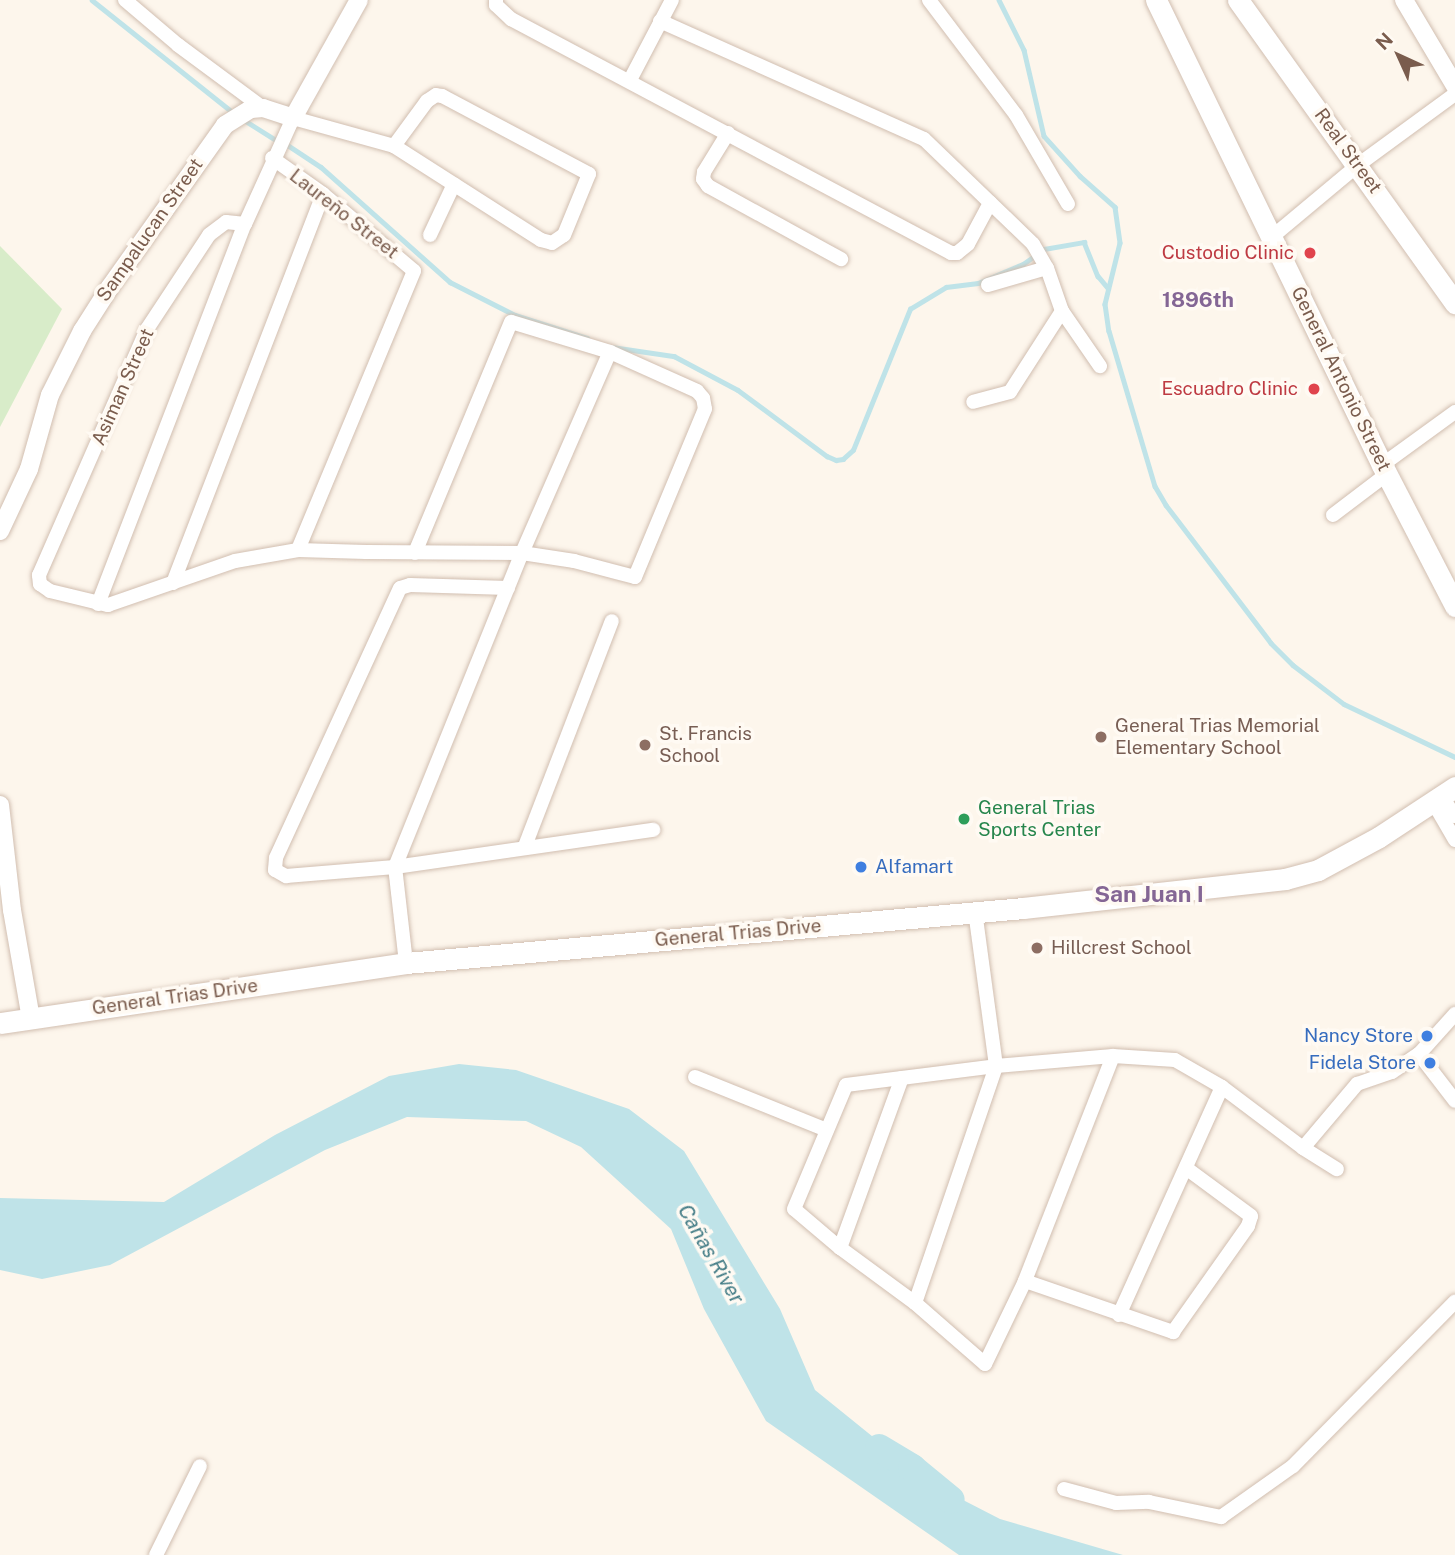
<!DOCTYPE html>
<meta charset="utf-8">
<style>
body{margin:0}
#map{position:relative;width:1455px;height:1555px;overflow:hidden;background:#fdf6ec;font-family:"Public Sans",sans-serif}
div>[style]{position:absolute}
.green>*{inset:0;background:#d8ecc9}
.water>*{inset:0;background:#bfe3e8}
.stream>*{height:4.5px;margin:-2.25px;padding:0 2.25px;transform-origin:2.25px;border-radius:2.25px;background:#bfe3e8}
.river>*{height:28px;margin:-14px;padding:0 14px;transform-origin:14px;border-radius:14px;background:#bfe3e8}
.roads{filter:drop-shadow(0 0 2px #d1beb0) drop-shadow(0 0 2px #d1beb0)}
.minor>*{height:14px;margin:-7px;padding:0 7px;transform-origin:7px;border-radius:7px;background:#fff}
.tertiary>*{height:18px;margin:-9px;padding:0 9px;transform-origin:9px;border-radius:9px;background:#fff}
.secondary>*{height:21px;margin:-10.5px;padding:0 10.5px;transform-origin:10.5px;border-radius:10.5px;background:#fff}
.dots>*{width:19px;height:19px;translate:-50% -50%;box-sizing:border-box;border:4px solid #fffaf3;border-radius:50%}
span{translate:-50% -50%;white-space:nowrap;text-align:center;line-height:1.15;-webkit-text-stroke:7px #fffaf3;paint-order:stroke}
.street-label{font-size:19px;color:#7a5c4d}
.health-label{font-size:19px;color:#be3a42}
.right{translate:-100% -50%;text-align:right}
.education-label{font-size:19px;color:#785e54}
.left{translate:0 -50%;text-align:left}
.leisure-label{font-size:19px;color:#27864d}
.shop-label{font-size:19px;color:#366cbe}
.neighbourhood-label{font-size:21px;color:#846695;font-weight:700}
.water-label{font-size:21px;color:#437c86;font-style:italic}
.quarter-label{font-size:23px;color:#846695;font-weight:700}
.north{position:absolute;left:1364px;top:21px;width:70px;height:70px;-webkit-text-stroke:5px #fffaf3;paint-order:stroke;rotate:315deg;font-size:19px;font-weight:700;line-height:28px;text-align:center;color:#7a5c4d}
.north::after{content:'';display:block;margin:auto;width:24px;height:32px;background:#7a5c4d;clip-path:polygon(50% 0,100% 100%,50% 72%,0 100%)}
</style>
<div id="map">
<div class="green">
<i style="clip-path:polygon(0 246px,62px 309px,0 427px)"></i>
</div>
<div class="water">
<i style="clip-path:polygon(459px 1064px,516px 1070px,629px 1109px,684px 1151px,780px 1309px,815px 1390px,930px 1483px,1000px 1519px,1123px 1555px,959px 1555px,766px 1421px,704px 1309px,671px 1229px,581px 1147px,526px 1121px,407px 1117px,325px 1150px,110px 1265px,42px 1279px,0 1270px,0 1198px,164px 1202px,275px 1135px,389px 1076px)"></i>
</div>
<div class="stream">
<i style="left:92px;top:0;width:178px;rotate:38.6deg"></i>
<i style="left:999px;top:0;width:56px;rotate:63.4deg"></i>
<i style="left:1024px;top:50px;width:88px;rotate:76.9deg"></i>
<i style="left:1044px;top:136px;width:54px;rotate:48deg"></i>
<i style="left:1080px;top:176px;width:47px;rotate:41.5deg"></i>
<i style="left:1115px;top:207px;width:36px;rotate:82deg"></i>
<i style="left:1120px;top:243px;width:63px;rotate:103.8deg"></i>
<i style="left:1105px;top:304px;width:27px;rotate:82deg"></i>
<i style="left:1109px;top:331px;width:162px;rotate:73.5deg"></i>
<i style="left:1155px;top:486px;width:22px;rotate:60deg"></i>
<i style="left:1166px;top:505px;width:173px;rotate:52.7deg"></i>
<i style="left:1271px;top:643px;width:31px;rotate:45deg"></i>
<i style="left:1293px;top:665px;width:64px;rotate:37.4deg"></i>
<i style="left:1344px;top:704px;width:123px;rotate:25.5deg"></i>
<i style="left:244px;top:120px;width:36px;rotate:32deg"></i>
<i style="left:286px;top:144px;width:42px;rotate:33.3deg"></i>
<i style="left:321px;top:167px;width:173px;rotate:41.7deg"></i>
<i style="left:450px;top:282px;width:73px;rotate:26.9deg"></i>
<i style="left:515px;top:315px;width:76px;rotate:17.7deg"></i>
<i style="left:1044px;top:249px;width:41px;rotate:-9.9deg"></i>
<i style="left:1084px;top:242px;width:37px;rotate:68deg"></i>
<i style="left:1098px;top:276px;width:16px;rotate:50deg"></i>
<i style="left:612px;top:347px;width:63px;rotate:8.3deg"></i>
<i style="left:674px;top:356px;width:72px;rotate:28deg"></i>
<i style="left:738px;top:390px;width:111px;rotate:36.6deg"></i>
<i style="left:827px;top:456px;width:10px;rotate:24deg"></i>
<i style="left:836px;top:460px;width:7px;rotate:-8deg"></i>
<i style="left:843px;top:459px;width:13px;rotate:-42deg"></i>
<i style="left:853px;top:450px;width:152px;rotate:-68deg"></i>
<i style="left:910px;top:309px;width:42px;rotate:-31.4deg"></i>
<i style="left:946px;top:287px;width:32px;rotate:-7deg"></i>
<i style="left:978px;top:283px;width:49px;rotate:-22.9deg"></i>
<i style="left:1023px;top:264px;width:16px;rotate:-35deg"></i>
</div>
<div class="river">
<i style="left:879px;top:1448px;width:39px;rotate:31deg"></i>
<i style="left:912px;top:1468px;width:50px;rotate:39.4deg"></i>
</div>
<div class="roads">
<div class="minor">
<i style="left:125px;top:0;width:70px;rotate:40.3deg"></i>
<i style="left:178px;top:45px;width:106px;rotate:36.5deg"></i>
<i style="left:496px;top:0;width:5px;rotate:90deg"></i>
<i style="left:496px;top:5px;width:21px;rotate:43deg"></i>
<i style="left:511px;top:19px;width:498px;rotate:28deg"></i>
<i style="left:951px;top:253px;width:6px"></i>
<i style="left:957px;top:253px;width:14px;rotate:-39deg"></i>
<i style="left:968px;top:244px;width:47px;rotate:-61.8deg"></i>
<i style="left:929px;top:0;width:144px;rotate:52.9deg"></i>
<i style="left:1016px;top:115px;width:103px;rotate:59.7deg"></i>
<i style="left:660px;top:21px;width:289px;rotate:24.1deg"></i>
<i style="left:924px;top:139px;width:151px;rotate:43.9deg"></i>
<i style="left:1033px;top:244px;width:28px;rotate:60deg"></i>
<i style="left:1047px;top:268px;width:46px;rotate:70.8deg"></i>
<i style="left:1062px;top:311px;width:96px;rotate:122.7deg"></i>
<i style="left:1010px;top:392px;width:38px;rotate:165deg"></i>
<i style="left:630px;top:80px;width:90px;rotate:-62.3deg"></i>
<i style="left:728px;top:133px;width:46px;rotate:121.6deg"></i>
<i style="left:704px;top:172px;width:7px;rotate:98deg"></i>
<i style="left:703px;top:179px;width:9px;rotate:54deg"></i>
<i style="left:708px;top:186px;width:152px;rotate:28.8deg"></i>
<i style="left:272px;top:158px;width:62px;rotate:35.2deg"></i>
<i style="left:323px;top:194px;width:119px;rotate:40.2deg"></i>
<i style="left:414px;top:271px;width:302px;rotate:112.6deg"></i>
<i style="left:245px;top:224px;width:19px;rotate:-174deg"></i>
<i style="left:226px;top:222px;width:21px;rotate:143deg"></i>
<i style="left:209px;top:235px;width:113px;rotate:123.4deg"></i>
<i style="left:147px;top:329px;width:269px;rotate:113.7deg"></i>
<i style="left:39px;top:575px;width:9px;rotate:84deg"></i>
<i style="left:40px;top:584px;width:12px;rotate:35deg"></i>
<i style="left:50px;top:591px;width:60px;rotate:13.6deg"></i>
<i style="left:108px;top:605px;width:134px;rotate:-19.1deg"></i>
<i style="left:235px;top:561px;width:64px;rotate:-9.9deg"></i>
<i style="left:298px;top:550px;width:68px;rotate:1.7deg"></i>
<i style="left:366px;top:552px;width:156px;rotate:0.4deg"></i>
<i style="left:522px;top:553px;width:53px;rotate:8.7deg"></i>
<i style="left:574px;top:561px;width:63px;rotate:14.7deg"></i>
<i style="left:635px;top:577px;width:182px;rotate:-67.4deg"></i>
<i style="left:705px;top:409px;width:11px;rotate:-100deg"></i>
<i style="left:703px;top:398px;width:9px;rotate:-131deg"></i>
<i style="left:697px;top:391px;width:95px;rotate:-155.9deg"></i>
<i style="left:610px;top:352px;width:103px;rotate:-163.1deg"></i>
<i style="left:511px;top:322px;width:250px;rotate:112.6deg"></i>
<i style="left:430px;top:235px;width:56px;rotate:-64.8deg"></i>
<i style="left:1272px;top:237px;width:112px;rotate:-39.9deg"></i>
<i style="left:1358px;top:165px;width:120px;rotate:-36.2deg"></i>
<i style="left:988px;top:285px;width:61px;rotate:-16.1deg"></i>
<i style="left:1062px;top:311px;width:67px;rotate:55.4deg"></i>
<i style="left:1382px;top:465px;width:90px;rotate:-36deg"></i>
<i style="left:1333px;top:515px;width:68px;rotate:-37.2deg"></i>
<i style="left:173px;top:583px;width:417px;rotate:-68.9deg"></i>
<i style="left:508px;top:588px;width:98px;rotate:-178.2deg"></i>
<i style="left:410px;top:585px;width:10px;rotate:163deg"></i>
<i style="left:400px;top:588px;width:297px;rotate:114.7deg"></i>
<i style="left:276px;top:858px;width:12px;rotate:95deg"></i>
<i style="left:275px;top:870px;width:13px;rotate:29deg"></i>
<i style="left:286px;top:876px;width:109px;rotate:-4.7deg"></i>
<i style="left:395px;top:867px;width:261px;rotate:-8.2deg"></i>
<i style="left:98px;top:604px;width:407px;rotate:-68.9deg"></i>
<i style="left:245px;top:224px;width:116px;rotate:-65.6deg"></i>
<i style="left:293px;top:118px;width:105px;rotate:15.5deg"></i>
<i style="left:394px;top:146px;width:174px;rotate:32.6deg"></i>
<i style="left:541px;top:240px;width:11px;rotate:15deg"></i>
<i style="left:552px;top:243px;width:14px;rotate:-34deg"></i>
<i style="left:564px;top:235px;width:66px;rotate:-67.7deg"></i>
<i style="left:589px;top:174px;width:166px;rotate:-152deg"></i>
<i style="left:442px;top:96px;width:6px;rotate:-171deg"></i>
<i style="left:436px;top:95px;width:11px;rotate:146deg"></i>
<i style="left:427px;top:101px;width:56px;rotate:126.3deg"></i>
<i style="left:1442px;top:797px;width:23px;rotate:56deg"></i>
<i style="left:1433px;top:802px;width:44px;rotate:59.9deg"></i>
<i style="left:525px;top:846px;width:241px;rotate:-68.9deg"></i>
<i style="left:406px;top:963px;width:97px;rotate:-96.5deg"></i>
<i style="left:395px;top:867px;width:339px;rotate:-68deg"></i>
<i style="left:522px;top:553px;width:219px;rotate:-66.4deg"></i>
<i style="left:1419px;top:1054px;width:59px;rotate:52.5deg"></i>
<i style="left:1113px;top:1056px;width:242px;rotate:111.4deg"></i>
<i style="left:1025px;top:1281px;width:92px;rotate:115.7deg"></i>
<i style="left:985px;top:1364px;width:93px;rotate:-138.9deg"></i>
<i style="left:915px;top:1303px;width:93px;rotate:-143.7deg"></i>
<i style="left:840px;top:1248px;width:60px;rotate:-139.7deg"></i>
<i style="left:794px;top:1209px;width:134px;rotate:-67.2deg"></i>
<i style="left:846px;top:1085px;width:151px;rotate:-7.2deg"></i>
<i style="left:996px;top:1066px;width:117px;rotate:-4.9deg"></i>
<i style="left:1113px;top:1056px;width:62px;rotate:3.7deg"></i>
<i style="left:1175px;top:1060px;width:54px;rotate:29.9deg"></i>
<i style="left:1222px;top:1087px;width:101px;rotate:37deg"></i>
<i style="left:1303px;top:1148px;width:40px;rotate:32deg"></i>
<i style="left:695px;top:1077px;width:142px;rotate:21.9deg"></i>
<i style="left:1303px;top:1148px;width:84px;rotate:-49.8deg"></i>
<i style="left:1357px;top:1084px;width:37px;rotate:-19deg"></i>
<i style="left:1392px;top:1072px;width:32px;rotate:-34deg"></i>
<i style="left:1419px;top:1054px;width:54px;rotate:-48deg"></i>
<i style="left:840px;top:1248px;width:181px;rotate:-70deg"></i>
<i style="left:1025px;top:1281px;width:157px;rotate:19deg"></i>
<i style="left:1173px;top:1332px;width:130px;rotate:-54.7deg"></i>
<i style="left:1248px;top:1226px;width:10px;rotate:-73deg"></i>
<i style="left:1251px;top:1216px;width:81px;rotate:-143.6deg"></i>
<i style="left:915px;top:1303px;width:250px;rotate:-71.1deg"></i>
<i style="left:996px;top:1066px;width:156px;rotate:-97.7deg"></i>
<i style="left:1119px;top:1315px;width:250px;rotate:-65.7deg"></i>
<i style="left:1064px;top:1489px;width:54px;rotate:15.1deg"></i>
<i style="left:1116px;top:1503px;width:33px;rotate:-2deg"></i>
<i style="left:1149px;top:1502px;width:74px;rotate:11.8deg"></i>
<i style="left:1221px;top:1517px;width:88px;rotate:-35.3deg"></i>
<i style="left:1293px;top:1466px;width:231px;rotate:-45.4deg"></i>
<i style="left:156px;top:1555px;width:99px;rotate:-63.7deg"></i>
</div>
<div class="tertiary">
<i style="left:1404px;top:0;width:100px;rotate:59.3deg"></i>
<i style="left:0;top:531px;width:68px;rotate:-64.9deg"></i>
<i style="left:29px;top:469px;width:77px;rotate:-74.2deg"></i>
<i style="left:50px;top:395px;width:72px;rotate:-63.4deg"></i>
<i style="left:82px;top:331px;width:52px;rotate:-57.5deg"></i>
<i style="left:110px;top:287px;width:199px;rotate:-54.6deg"></i>
<i style="left:225px;top:125px;width:31px;rotate:-32deg"></i>
<i style="left:251px;top:109px;width:12px;rotate:-5deg"></i>
<i style="left:263px;top:108px;width:32px;rotate:18deg"></i>
<i style="left:293px;top:118px;width:135px;rotate:-60.8deg"></i>
<i style="left:0;top:805px;width:106px;rotate:83.5deg"></i>
<i style="left:12px;top:910px;width:111px;rotate:80.1deg"></i>
</div>
<div class="secondary">
<i style="left:1156px;top:0;width:517px;rotate:64.08deg"></i>
<i style="left:1382px;top:465px;width:159px;rotate:62.6deg"></i>
<i style="left:1238px;top:0;width:373px;rotate:54.4deg"></i>
<i style="left:0;top:1023px;width:410px;rotate:-8.4deg"></i>
<i style="left:406px;top:963px;width:619px;rotate:-5.09deg"></i>
<i style="left:1023px;top:908px;width:264px;rotate:-6.3deg"></i>
<i style="left:1285px;top:879px;width:34px;rotate:-15deg"></i>
<i style="left:1318px;top:870px;width:69px;rotate:-28.4deg"></i>
<i style="left:1379px;top:837px;width:91px;rotate:-33.3deg"></i>
</div>
</div>
<div class="dots">
<i style="left:1310px;top:253px;background:#e0444e"></i>
<i style="left:1314px;top:389px;background:#e0444e"></i>
<i style="left:1101px;top:737px;background:#8d6e63"></i>
<i style="left:645px;top:745px;background:#8d6e63"></i>
<i style="left:964px;top:819px;background:#2e9e5b"></i>
<i style="left:861px;top:867px;background:#3f7fe0"></i>
<i style="left:1037px;top:948px;background:#8d6e63"></i>
<i style="left:1427px;top:1036px;background:#3f7fe0"></i>
<i style="left:1430px;top:1063px;background:#3f7fe0"></i>
</div>
<div class="street-label">
<span style="left:1348px;top:151px;rotate:54deg">Real Street</span>
<span style="left:344px;top:214px;rotate:38deg">Laureño Street</span>
<span style="left:150px;top:230px;rotate:-55deg">Sampalucan Street</span>
<span style="left:1341px;top:379px;rotate:64deg">General Antonio Street</span>
<span style="left:123px;top:387px;rotate:-66deg">Asiman Street</span>
<span style="left:738px;top:933px;rotate:-5deg">General Trias Drive</span>
<span style="left:175px;top:997px;rotate:-8deg">General Trias Drive</span>
</div>
<div class="health-label">
<span class="right" style="left:1294px;top:253px">Custodio Clinic</span>
<span class="right" style="left:1298px;top:389px">Escuadro Clinic</span>
</div>
<div class="education-label">
<span class="left" style="left:1115px;top:737px">General Trias Memorial<br>Elementary School</span>
<span class="left" style="left:659px;top:745px">St. Francis<br>School</span>
<span class="left" style="left:1051px;top:948px">Hillcrest School</span>
</div>
<div class="leisure-label">
<span class="left" style="left:978px;top:819px">General Trias<br>Sports Center</span>
</div>
<div class="shop-label">
<span class="left" style="left:875px;top:867px">Alfamart</span>
<span class="right" style="left:1413px;top:1036px">Nancy Store</span>
<span class="right" style="left:1416px;top:1063px">Fidela Store</span>
</div>
<div class="neighbourhood-label">
<span style="left:1198px;top:300px">1896th</span>
</div>
<div class="water-label">
<span style="left:711px;top:1254px;rotate:60deg">Cañas River</span>
</div>
<div class="quarter-label">
<span style="left:1149px;top:894px">San Juan I</span>
</div>
<div class="north">N</div>
</div>
